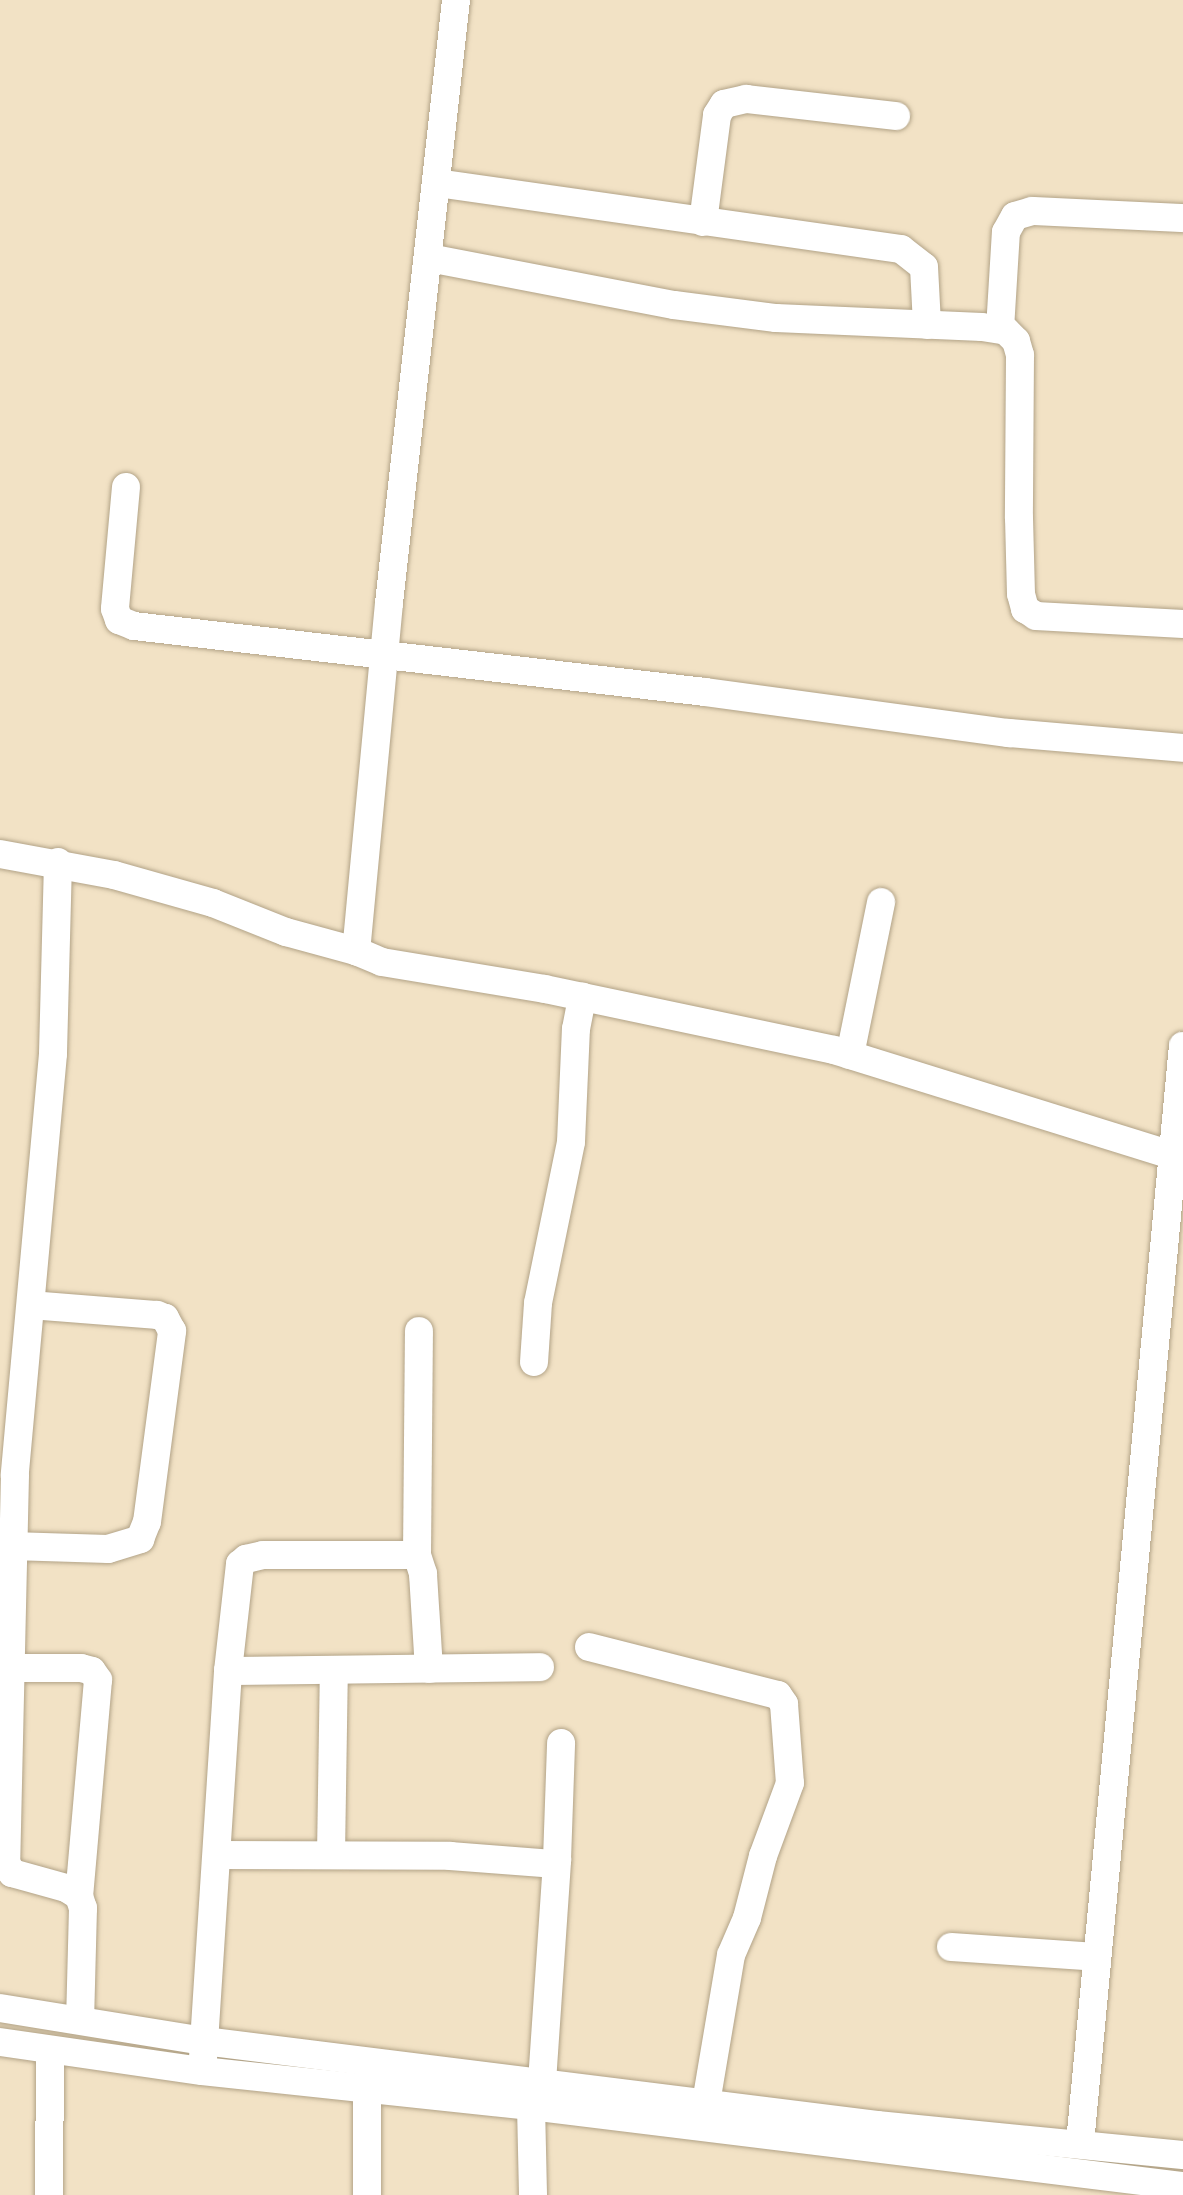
<!DOCTYPE html>
<style>
body{margin:0}
#map{position:relative;width:1183px;height:2195px;overflow:hidden;background:#f2e2c5;font-family:"DejaVu Sans",sans-serif}
div>[style]{position:absolute}
.roads{filter:drop-shadow(0 0 2px #b2a387) drop-shadow(0 0 2px #b2a387)}
.minor>*{height:28px;margin:-14px;padding:0 14px;transform-origin:14px;border-radius:14px;background:#fff}
span{translate:-50% -50%;white-space:nowrap;text-align:center;line-height:1.15;-webkit-text-stroke:6px #fff;paint-order:stroke}
</style>
<div id="map">
<div class="roads">
<div class="minor">
<i style="left:456px;top:0;width:607px;rotate:96.34deg"></i>
<i style="left:389px;top:603px;width:350px;rotate:95.4deg"></i>
<i style="left:356px;top:951px;width:28px;rotate:23deg"></i>
<i style="left:382px;top:962px;width:165px;rotate:9.4deg"></i>
<i style="left:545px;top:989px;width:295px;rotate:11.9deg"></i>
<i style="left:834px;top:1050px;width:354px;rotate:17.3deg"></i>
<i style="left:437px;top:183px;width:469px;rotate:8.1deg"></i>
<i style="left:901px;top:249px;width:29px;rotate:38deg"></i>
<i style="left:924px;top:267px;width:58px;rotate:87deg"></i>
<i style="left:703px;top:222px;width:108px;rotate:-82.5deg"></i>
<i style="left:717px;top:115px;width:13px;rotate:-58deg"></i>
<i style="left:724px;top:104px;width:23px;rotate:-13deg"></i>
<i style="left:746px;top:99px;width:151px;rotate:6.5deg"></i>
<i style="left:429px;top:258px;width:249px;rotate:10.9deg"></i>
<i style="left:674px;top:305px;width:103px;rotate:7.3deg"></i>
<i style="left:776px;top:318px;width:206px;rotate:2.5deg"></i>
<i style="left:982px;top:327px;width:24px;rotate:9deg"></i>
<i style="left:1006px;top:331px;width:14px;rotate:45deg"></i>
<i style="left:1016px;top:341px;width:15px;rotate:74deg"></i>
<i style="left:1020px;top:355px;width:163px;rotate:90.4deg"></i>
<i style="left:1019px;top:518px;width:76px;rotate:88.5deg"></i>
<i style="left:1021px;top:594px;width:16px;rotate:75deg"></i>
<i style="left:1025px;top:609px;width:13px;rotate:32deg"></i>
<i style="left:1036px;top:616px;width:147px;rotate:3.1deg"></i>
<i style="left:1000px;top:329px;width:97px;rotate:-86.5deg"></i>
<i style="left:1006px;top:232px;width:18px;rotate:-61deg"></i>
<i style="left:1015px;top:216px;width:18px;rotate:-16deg"></i>
<i style="left:1032px;top:211px;width:151px;rotate:2.7deg"></i>
<i style="left:126px;top:487px;width:122px;rotate:95.2deg"></i>
<i style="left:115px;top:609px;width:12px;rotate:70deg"></i>
<i style="left:119px;top:620px;width:16px;rotate:22deg"></i>
<i style="left:134px;top:626px;width:575px;rotate:6.59deg"></i>
<i style="left:705px;top:692px;width:307px;rotate:7.7deg"></i>
<i style="left:1009px;top:733px;width:175px;rotate:4.9deg"></i>
<i style="left:0;top:854px;width:116px;rotate:10.4deg"></i>
<i style="left:114px;top:875px;width:103px;rotate:15.8deg"></i>
<i style="left:213px;top:903px;width:79px;rotate:21.7deg"></i>
<i style="left:286px;top:932px;width:73px;rotate:15.2deg"></i>
<i style="left:58px;top:862px;width:192px;rotate:91.5deg"></i>
<i style="left:53px;top:1054px;width:423px;rotate:95.2deg"></i>
<i style="left:15px;top:1475px;width:388px;rotate:91.3deg"></i>
<i style="left:6px;top:1863px;width:12px;rotate:59deg"></i>
<i style="left:12px;top:1873px;width:56px;rotate:15.5deg"></i>
<i style="left:66px;top:1888px;width:15px;rotate:32deg"></i>
<i style="left:79px;top:1896px;width:13px;rotate:72deg"></i>
<i style="left:83px;top:1908px;width:112px;rotate:91.5deg"></i>
<i style="left:850px;top:1055px;width:156px;rotate:-78.5deg"></i>
<i style="left:534px;top:1362px;width:59px;rotate:-86.1deg"></i>
<i style="left:538px;top:1303px;width:164px;rotate:-78.4deg"></i>
<i style="left:571px;top:1142px;width:113px;rotate:-87.5deg"></i>
<i style="left:576px;top:1029px;width:33px;rotate:-79deg"></i>
<i style="left:11px;top:1546px;width:97px;rotate:1.8deg"></i>
<i style="left:108px;top:1549px;width:34px;rotate:-17deg"></i>
<i style="left:140px;top:1539px;width:18px;rotate:-68deg"></i>
<i style="left:147px;top:1522px;width:193px;rotate:-82.5deg"></i>
<i style="left:172px;top:1331px;width:15px;rotate:-118deg"></i>
<i style="left:165px;top:1318px;width:9px;rotate:-159deg"></i>
<i style="left:157px;top:1315px;width:126px;rotate:-175.5deg"></i>
<i style="left:417px;top:1555px;width:224px;rotate:-89.5deg"></i>
<i style="left:589px;top:1647px;width:195px;rotate:14.3deg"></i>
<i style="left:778px;top:1695px;width:11px;rotate:56deg"></i>
<i style="left:784px;top:1704px;width:79px;rotate:85.7deg"></i>
<i style="left:790px;top:1783px;width:78px;rotate:110.3deg"></i>
<i style="left:763px;top:1856px;width:64px;rotate:104.5deg"></i>
<i style="left:747px;top:1918px;width:40px;rotate:113.4deg"></i>
<i style="left:731px;top:1955px;width:150px;rotate:99.6deg"></i>
<i style="left:9px;top:1668px;width:72px"></i>
<i style="left:81px;top:1668px;width:11px;rotate:15deg"></i>
<i style="left:92px;top:1671px;width:11px;rotate:56deg"></i>
<i style="left:98px;top:1680px;width:217px;rotate:95deg"></i>
<i style="left:228px;top:1671px;width:312px;rotate:-0.7deg"></i>
<i style="left:331px;top:1854px;width:182px;rotate:-89.1deg"></i>
<i style="left:217px;top:1855px;width:233px;rotate:0.2deg"></i>
<i style="left:450px;top:1856px;width:103px;rotate:4.4deg"></i>
<i style="left:553px;top:1864px;width:6px;rotate:-45deg"></i>
<i style="left:951px;top:1947px;width:146px;rotate:3.9deg"></i>
<i style="left:0;top:2008px;width:207px;rotate:9.2deg"></i>
<i style="left:204px;top:2041px;width:678px;rotate:7.11deg"></i>
<i style="left:877px;top:2125px;width:307px;rotate:5.6deg"></i>
<i style="left:0;top:2042px;width:204px;rotate:8.2deg"></i>
<i style="left:202px;top:2071px;width:331px;rotate:6.1deg"></i>
<i style="left:531px;top:2106px;width:657px;rotate:7deg"></i>
<i style="left:203px;top:2058px;width:388px;rotate:-86.3deg"></i>
<i style="left:228px;top:1671px;width:108px;rotate:-83.6deg"></i>
<i style="left:240px;top:1564px;width:8px;rotate:-40deg"></i>
<i style="left:246px;top:1559px;width:17px;rotate:-13deg"></i>
<i style="left:263px;top:1555px;width:154px"></i>
<i style="left:417px;top:1555px;width:20px;rotate:72deg"></i>
<i style="left:423px;top:1574px;width:95px;rotate:86.4deg"></i>
<i style="left:542px;top:2082px;width:223px;rotate:-86.1deg"></i>
<i style="left:557px;top:1860px;width:117px;rotate:-88deg"></i>
<i style="left:367px;top:2090px;width:105px;rotate:90deg"></i>
<i style="left:531px;top:2106px;width:89px;rotate:88.7deg"></i>
<i style="left:1080px;top:2143px;width:1102px;rotate:-84.64deg"></i>
<i style="left:49px;top:2195px;width:145px;rotate:-89.6deg"></i>
</div>
</div>
</div>
